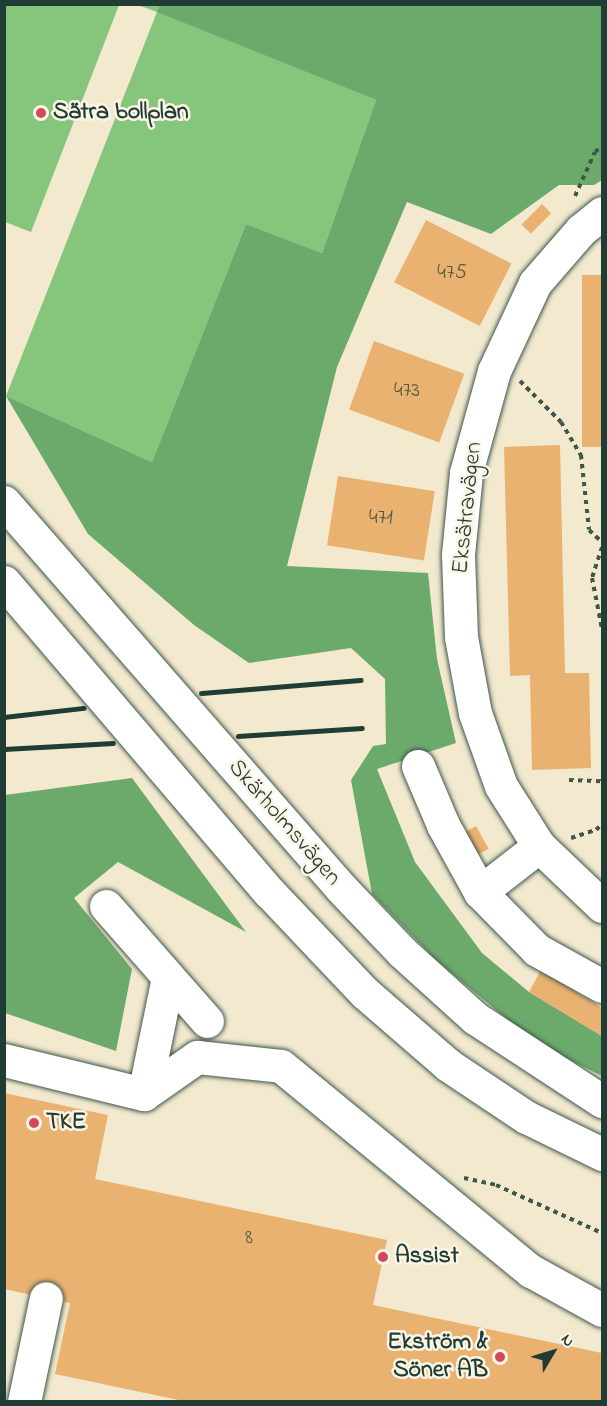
<!DOCTYPE html>
<meta charset="utf-8">
<style>
body{margin:0}
#map{position:relative;width:607px;height:1406px;overflow:hidden;background:#f2e9ce;font-family:"Indie Flower",sans-serif}
div>[style]{position:absolute}
.green>*{inset:0;background:#85c57c}
.forest>*{inset:0;background:#6caa6c}
.building>*{inset:0;background:#eab270;transform-origin:0 0}
.path>*{height:4px;margin-top:-2px;transform-origin:0;background:repeating-linear-gradient(90deg,#3f574b 0 4.5px,transparent 0 9px)}
.roads{filter:drop-shadow(0 0 2px #3f574b) drop-shadow(0 0 2px #3f574b)}
.minor>*{height:33px;margin:-16.5px;padding:0 16.5px;transform-origin:16.5px;border-radius:16.5px;background:#fff}
.major>*{height:33px;margin:-16.5px;padding:0 16.5px;transform-origin:16.5px;border-radius:16.5px;background:#fff}
.rail>*{height:4.5px;margin:-2.25px;padding:0 2.25px;transform-origin:2.25px;border-radius:2.25px;background:#1f3d34}
.dots>*{width:16px;height:16px;translate:-50% -50%;box-sizing:border-box;border:3px solid #fcf5e5;border-radius:50%}
span{translate:-50% -50%;white-space:nowrap;text-align:center;line-height:1.15;-webkit-text-stroke:5px #fcf5e5;paint-order:stroke}
.number-label{font-size:21px;color:#525a43}
.number-label span{-webkit-text-stroke-width:0}
.poi-label{font-size:24px;color:#1f3d34;font-weight:700}
.left{translate:0 -50%;text-align:left}
.right{translate:-100% -50%;text-align:right}
.street-label{font-size:24px;color:#1f3d34}
.frame{position:absolute;inset:0;border:6px solid #1f3d34;pointer-events:none}
.north{position:absolute;left:523px;top:1322px;width:60px;height:60px;-webkit-text-stroke:4px #fcf5e5;paint-order:stroke;rotate:52deg;font-size:16px;font-weight:700;line-height:24px;text-align:center;color:#1f3d34}
.north::after{content:'';display:block;margin:auto;width:21px;height:27px;background:#1f3d34;clip-path:polygon(50% 0,100% 100%,50% 72%,0 100%)}
</style>
<div id="map">
<div class="green">
<i style="clip-path:polygon(4px 5px,119px 5px,31px 232px,5px 222px)"></i>
<i style="clip-path:polygon(138px 5px,160px 5px,158px 12px,376px 100px,322px 253px,246px 224px,152px 462px,6px 396px,157px 12px)"></i>
</div>
<div class="forest">
<i style="clip-path:polygon(160px 5px,602px 5px,602px 180px,594px 185px,559px 185px,491px 234px,407px 202px,337px 367px,287px 566px,428px 573px,437px 659px,456px 743px,377px 769px,415px 862px,482px 953px,529px 992px,602px 1036px,602px 1076px,564px 1057px,513px 1024px,436px 960px,372px 894px,351px 780px,373px 746px,386px 744px,385px 679px,351px 648px,249px 663px,194px 625px,88px 534px,6px 396px,152px 462px,246px 224px,322px 253px,376px 100px,157px 12px)"></i>
<i style="clip-path:polygon(132px 778px,246px 932px,118px 862px,74px 898px,132px 969px,116px 1051px,5px 1013px,5px 795px)"></i>
</div>
<div class="building">
<i style="left:542px;top:204px;width:13px;height:29px;rotate:45deg"></i>
<i style="left:426px;top:220px;width:96px;height:70px;rotate:27deg"></i>
<i style="left:602px;top:275px;width:172px;height:20px;rotate:90deg"></i>
<i style="left:374px;top:341px;width:96px;height:73px;rotate:20deg"></i>
<i style="clip-path:polygon(560px 445px,565px 673px,589px 673px,591px 768px,532px 770px,530px 675px,510px 676px,504px 447px)"></i>
<i style="left:338px;top:476px;width:98px;height:70px;rotate:9deg"></i>
<i style="left:476px;top:826px;width:26px;height:20px;rotate:61deg"></i>
<i style="clip-path:polygon(541px 970px,602px 1008px,602px 1036px,529px 992px)"></i>
<i style="clip-path:polygon(4px 1093px,108px 1115px,95px 1179px,387px 1240px,373px 1305px,602px 1353px,602px 1402px,188px 1402px,55px 1374px,70px 1303px,4px 1289px)"></i>
</div>
<div class="path">
<i style="left:575px;top:196px;width:48px;rotate:-65.6deg"></i>
<i style="left:595px;top:152px;width:9px;rotate:-36deg"></i>
<i style="left:520px;top:381px;width:58px;rotate:45deg"></i>
<i style="left:561px;top:422px;width:39px;rotate:59deg"></i>
<i style="left:581px;top:455px;width:75px;rotate:83.9deg"></i>
<i style="left:589px;top:530px;width:18px;rotate:43deg"></i>
<i style="left:602px;top:547px;width:33px;rotate:108deg"></i>
<i style="left:592px;top:578px;width:52px;rotate:78.9deg"></i>
<i style="left:569px;top:780px;width:33px;rotate:2deg"></i>
<i style="left:571px;top:838px;width:26px;rotate:-18deg"></i>
<i style="left:596px;top:830px;width:8px;rotate:-45deg"></i>
<i style="left:464px;top:1178px;width:33px;rotate:12deg"></i>
<i style="left:496px;top:1185px;width:116px;rotate:24.4deg"></i>
</div>
<div class="roads">
<div class="minor">
<i style="left:602px;top:213px;width:27px;rotate:141deg"></i>
<i style="left:581px;top:230px;width:70px;rotate:131deg"></i>
<i style="left:535px;top:283px;width:97px;rotate:115deg"></i>
<i style="left:494px;top:371px;width:106px;rotate:105.4deg"></i>
<i style="left:466px;top:473px;width:82px;rotate:95.6deg"></i>
<i style="left:458px;top:555px;width:82px;rotate:87.9deg"></i>
<i style="left:461px;top:637px;width:77px;rotate:79.6deg"></i>
<i style="left:475px;top:713px;width:77px;rotate:70.4deg"></i>
<i style="left:501px;top:786px;width:71px;rotate:57.7deg"></i>
<i style="left:539px;top:846px;width:87px;rotate:43.6deg"></i>
<i style="left:418px;top:766px;width:64px;rotate:67deg"></i>
<i style="left:443px;top:825px;width:77px;rotate:61.1deg"></i>
<i style="left:480px;top:892px;width:81px;rotate:45.5deg"></i>
<i style="left:537px;top:950px;width:74px;rotate:29deg"></i>
<i style="left:480px;top:892px;width:75px;rotate:-37.9deg"></i>
<i style="left:106px;top:906px;width:153px;rotate:48.7deg"></i>
<i style="left:4px;top:1060px;width:144px;rotate:13.7deg"></i>
<i style="left:144px;top:1094px;width:65px;rotate:-34.9deg"></i>
<i style="left:197px;top:1057px;width:84px;rotate:6.1deg"></i>
<i style="left:281px;top:1066px;width:323px;rotate:39.4deg"></i>
<i style="left:531px;top:1271px;width:81px;rotate:28.8deg"></i>
<i style="left:144px;top:1094px;width:119px;rotate:-78.4deg"></i>
<i style="left:24px;top:1402px;width:106px;rotate:-78.1deg"></i>
</div>
<div class="major">
<i style="left:4px;top:502px;width:512px;rotate:48.88deg"></i>
<i style="left:341px;top:888px;width:88px;rotate:46.4deg"></i>
<i style="left:402px;top:952px;width:98px;rotate:42.1deg"></i>
<i style="left:475px;top:1018px;width:152px;rotate:33.2deg"></i>
<i style="left:4px;top:582px;width:409px;rotate:49.5deg"></i>
<i style="left:270px;top:893px;width:138px;rotate:46.5deg"></i>
<i style="left:365px;top:993px;width:110px;rotate:40.9deg"></i>
<i style="left:448px;top:1065px;width:94px;rotate:33.7deg"></i>
<i style="left:526px;top:1117px;width:85px;rotate:26deg"></i>
</div>
</div>
<div class="rail">
<i style="left:201px;top:693px;width:160px;rotate:-4.7deg"></i>
<i style="left:4px;top:717px;width:80px;rotate:-6.5deg"></i>
<i style="left:238px;top:736px;width:124px;rotate:-3.7deg"></i>
<i style="left:4px;top:749px;width:109px;rotate:-3.2deg"></i>
</div>
<div class="dots">
<i style="left:41px;top:113px;background:#d1495b"></i>
<i style="left:34px;top:1123px;background:#d1495b"></i>
<i style="left:383px;top:1257px;background:#d1495b"></i>
<i style="left:500px;top:1357px;background:#d1495b"></i>
</div>
<div class="number-label">
<span style="left:452px;top:273px">475</span>
<span style="left:407px;top:391px">473</span>
<span style="left:381px;top:518px">471</span>
<span style="left:249px;top:1238px">8</span>
</div>
<div class="poi-label">
<span class="left" style="left:53px;top:113px">Sätra bollplan</span>
<span class="left" style="left:46px;top:1123px">TKE</span>
<span class="left" style="left:395px;top:1257px">Assist</span>
<span class="right" style="left:488px;top:1357px">Ekström &amp;<br>Söner AB</span>
</div>
<div class="street-label">
<span style="left:468px;top:508px;rotate:-84deg">Eksätravägen</span>
<span style="left:284px;top:823px;rotate:49deg">Skärholmsvägen</span>
</div>
<div class="frame"></div>
<div class="north">N</div>
</div>
